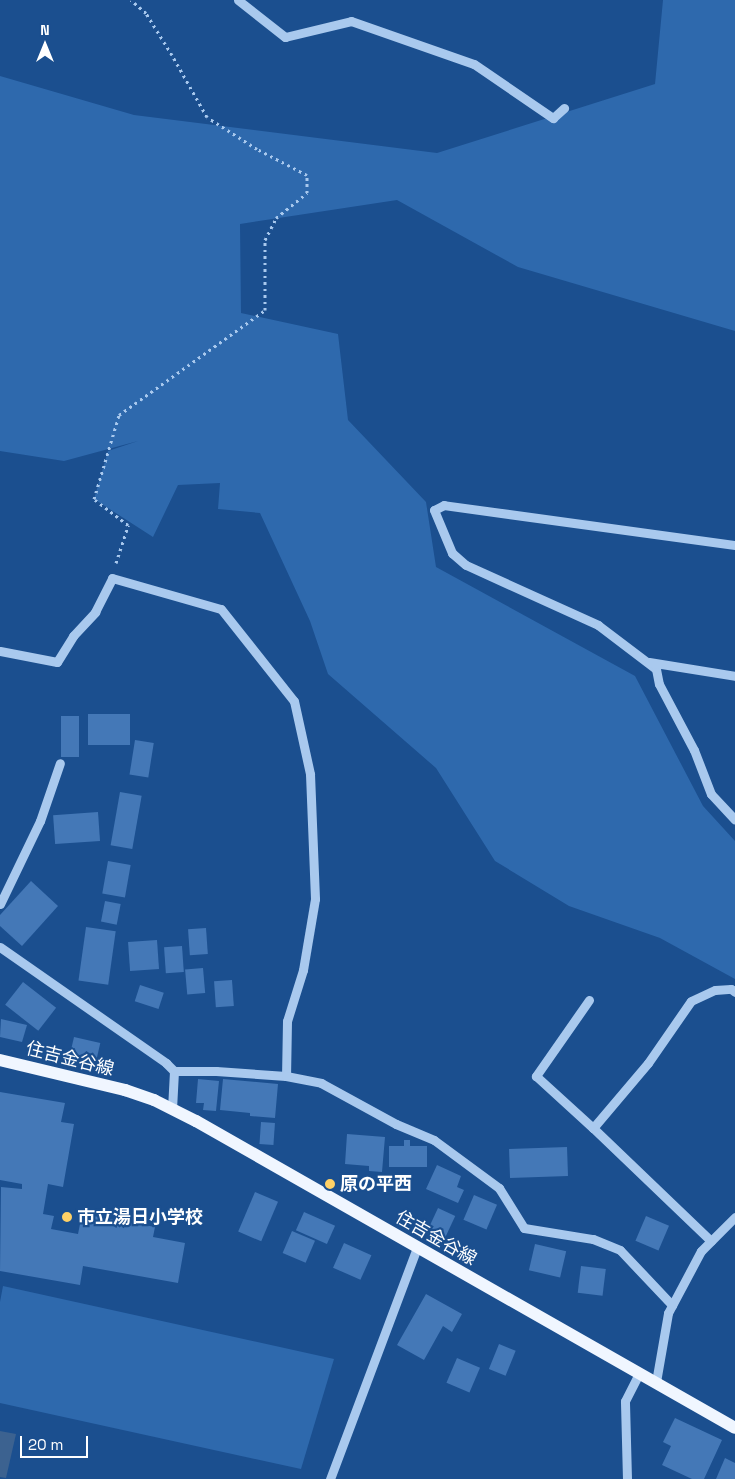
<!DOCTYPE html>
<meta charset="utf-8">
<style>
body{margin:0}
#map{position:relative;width:735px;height:1479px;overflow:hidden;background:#1b4f8f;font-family:"Space Grotesk","Noto Sans JP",sans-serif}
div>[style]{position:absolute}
.green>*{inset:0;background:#2e69ad}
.water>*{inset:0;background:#3c6290}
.building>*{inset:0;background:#4478b7;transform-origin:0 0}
.path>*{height:3px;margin-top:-1.5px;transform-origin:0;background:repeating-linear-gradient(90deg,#a9c9ee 0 2.5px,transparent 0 6.5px)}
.minor>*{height:9px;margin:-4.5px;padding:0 4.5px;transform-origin:4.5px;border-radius:4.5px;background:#a9c9ee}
.major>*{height:12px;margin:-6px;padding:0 6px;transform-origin:6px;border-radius:6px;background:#f0f6ff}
.dots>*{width:14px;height:14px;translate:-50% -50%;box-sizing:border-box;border:2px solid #1b4f8f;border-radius:50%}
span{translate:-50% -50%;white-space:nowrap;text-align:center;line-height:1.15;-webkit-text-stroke:4.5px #1b4f8f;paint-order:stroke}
.street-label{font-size:18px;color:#fff}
.poi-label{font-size:18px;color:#fff;font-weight:700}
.left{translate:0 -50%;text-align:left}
.north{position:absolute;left:20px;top:20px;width:50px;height:50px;-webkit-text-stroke:4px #1b4f8f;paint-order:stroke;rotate:0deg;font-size:14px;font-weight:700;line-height:20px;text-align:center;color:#fff}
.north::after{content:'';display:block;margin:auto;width:18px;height:22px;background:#fff;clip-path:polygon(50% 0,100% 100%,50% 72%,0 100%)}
.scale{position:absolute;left:20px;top:1436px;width:68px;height:22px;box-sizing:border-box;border:2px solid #fff;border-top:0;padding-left:6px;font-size:15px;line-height:18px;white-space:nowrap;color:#fff;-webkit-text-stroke:4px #1b4f8f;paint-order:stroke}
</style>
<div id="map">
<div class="green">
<i style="clip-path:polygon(663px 0,735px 0,735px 331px,518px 267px,397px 200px,240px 224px,241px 313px,338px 334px,348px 420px,426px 502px,436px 567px,635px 676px,703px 806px,735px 841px,735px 979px,660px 938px,569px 906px,495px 861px,436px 768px,328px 674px,310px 621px,260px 513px,218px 509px,220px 483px,178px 485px,153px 537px,94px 499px,108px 451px,138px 441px,64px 461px,0 451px,0 76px,134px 115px,437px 153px,655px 84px)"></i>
<i style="clip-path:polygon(3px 1286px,334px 1359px,301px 1469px,0 1403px,0 1302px)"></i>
</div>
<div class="water">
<i style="clip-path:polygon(0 1431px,16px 1434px,6px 1478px,0 1477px)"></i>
</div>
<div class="building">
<i style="left:88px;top:714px;width:42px;height:31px"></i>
<i style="left:61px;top:716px;width:18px;height:41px"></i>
<i style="left:135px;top:740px;width:19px;height:35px;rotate:9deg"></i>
<i style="left:120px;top:792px;width:22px;height:54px;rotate:10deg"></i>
<i style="left:98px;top:812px;width:29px;height:45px;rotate:86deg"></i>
<i style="left:108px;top:861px;width:23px;height:33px;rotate:10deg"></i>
<i style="clip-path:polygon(31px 881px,58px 906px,22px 946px,0 926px,0 915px)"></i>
<i style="left:105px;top:901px;width:16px;height:21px;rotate:11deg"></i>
<i style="left:86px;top:927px;width:30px;height:54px;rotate:8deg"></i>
<i style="left:206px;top:928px;width:26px;height:18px;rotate:86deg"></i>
<i style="left:157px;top:940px;width:29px;height:29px;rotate:86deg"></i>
<i style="left:182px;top:946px;width:26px;height:18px;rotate:86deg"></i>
<i style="left:203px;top:968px;width:25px;height:18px;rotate:85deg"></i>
<i style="left:232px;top:980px;width:26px;height:18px;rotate:86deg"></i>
<i style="left:23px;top:982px;width:42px;height:29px;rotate:38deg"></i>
<i style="left:140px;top:985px;width:25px;height:17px;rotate:18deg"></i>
<i style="clip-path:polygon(1px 1019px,27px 1025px,22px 1042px,0 1037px)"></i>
<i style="left:74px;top:1037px;width:27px;height:18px;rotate:13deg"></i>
<i style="clip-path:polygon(198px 1079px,219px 1081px,216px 1111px,203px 1110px,204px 1103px,196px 1103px)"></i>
<i style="clip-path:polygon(223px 1079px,278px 1084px,275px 1118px,250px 1116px,250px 1113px,220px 1110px)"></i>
<i style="clip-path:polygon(0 1092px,65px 1103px,61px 1122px,74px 1124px,63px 1187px,48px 1184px,43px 1214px,54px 1216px,51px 1229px,78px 1234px,82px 1214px,155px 1227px,153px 1237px,185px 1243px,178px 1283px,83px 1266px,80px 1285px,0 1271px,1px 1187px,22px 1189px,22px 1184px,0 1180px)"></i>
<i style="left:261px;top:1122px;width:14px;height:22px;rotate:4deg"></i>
<i style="clip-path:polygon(347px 1134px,385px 1137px,382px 1172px,369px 1171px,369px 1166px,345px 1164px)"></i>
<i style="clip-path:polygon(404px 1140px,410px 1140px,410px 1146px,427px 1146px,427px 1167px,389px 1167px,389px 1146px,404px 1146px)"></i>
<i style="left:567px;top:1147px;width:29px;height:58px;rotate:88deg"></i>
<i style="clip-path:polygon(437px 1165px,461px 1176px,457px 1187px,464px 1190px,458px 1203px,426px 1189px)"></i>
<i style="left:255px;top:1192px;width:25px;height:43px;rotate:23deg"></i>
<i style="left:474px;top:1195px;width:25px;height:27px;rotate:23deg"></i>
<i style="left:438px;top:1208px;width:19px;height:28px;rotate:25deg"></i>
<i style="left:304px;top:1212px;width:34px;height:20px;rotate:24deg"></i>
<i style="left:646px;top:1216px;width:25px;height:27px;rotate:23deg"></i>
<i style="left:292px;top:1231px;width:25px;height:24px;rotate:23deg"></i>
<i style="left:344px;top:1243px;width:30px;height:27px;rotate:24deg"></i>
<i style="left:535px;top:1244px;width:32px;height:27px;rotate:13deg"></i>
<i style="left:581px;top:1266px;width:25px;height:27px;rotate:7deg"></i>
<i style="clip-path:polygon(426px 1294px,462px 1314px,452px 1332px,443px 1326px,424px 1360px,397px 1345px)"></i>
<i style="left:499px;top:1344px;width:18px;height:27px;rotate:22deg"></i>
<i style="left:457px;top:1358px;width:25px;height:27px;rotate:23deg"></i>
<i style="clip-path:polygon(675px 1418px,722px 1440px,704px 1479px,692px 1479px,662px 1465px,671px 1446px,663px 1442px)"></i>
<i style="clip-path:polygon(725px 1458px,735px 1463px,735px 1479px,716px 1479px)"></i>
</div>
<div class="path">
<i style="left:116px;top:563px;width:40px;rotate:-72deg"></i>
<i style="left:128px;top:525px;width:43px;rotate:-142.6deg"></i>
<i style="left:94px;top:499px;width:88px;rotate:-73.4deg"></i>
<i style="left:119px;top:415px;width:180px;rotate:-35.7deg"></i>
<i style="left:265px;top:310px;width:70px;rotate:-90deg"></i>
<i style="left:265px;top:240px;width:25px;rotate:-63deg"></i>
<i style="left:276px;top:218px;width:40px;rotate:-39deg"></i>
<i style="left:307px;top:193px;width:18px;rotate:-90deg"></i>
<i style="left:307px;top:175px;width:56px;rotate:-152.5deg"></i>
<i style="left:257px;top:149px;width:59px;rotate:-147.4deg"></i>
<i style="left:207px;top:117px;width:71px;rotate:-119.4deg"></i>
<i style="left:172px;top:55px;width:49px;rotate:-121.8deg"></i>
<i style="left:146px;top:13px;width:20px;rotate:-139deg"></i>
</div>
<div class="minor">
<i style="left:238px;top:0;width:60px;rotate:38.2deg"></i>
<i style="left:285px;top:37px;width:68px;rotate:-13.6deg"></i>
<i style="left:351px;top:21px;width:130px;rotate:19.3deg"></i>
<i style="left:474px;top:64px;width:96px;rotate:34.4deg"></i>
<i style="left:553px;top:118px;width:15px;rotate:-42deg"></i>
<i style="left:735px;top:545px;width:294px;rotate:-172.2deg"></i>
<i style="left:444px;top:505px;width:11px;rotate:153deg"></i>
<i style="left:434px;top:510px;width:47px;rotate:67.3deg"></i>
<i style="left:452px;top:553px;width:18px;rotate:41deg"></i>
<i style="left:466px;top:565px;width:145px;rotate:24.4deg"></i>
<i style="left:598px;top:625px;width:73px;rotate:37.2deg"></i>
<i style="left:656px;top:669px;width:15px;rotate:79deg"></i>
<i style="left:659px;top:684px;width:75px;rotate:62.1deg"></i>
<i style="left:694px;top:750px;width:47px;rotate:68.9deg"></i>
<i style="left:711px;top:794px;width:35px;rotate:47deg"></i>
<i style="left:0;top:651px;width:58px;rotate:10.9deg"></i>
<i style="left:57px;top:662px;width:31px;rotate:-58deg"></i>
<i style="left:73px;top:636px;width:33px;rotate:-47deg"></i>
<i style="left:95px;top:612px;width:38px;rotate:-63deg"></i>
<i style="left:112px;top:578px;width:113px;rotate:15.9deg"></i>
<i style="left:221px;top:609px;width:117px;rotate:51.6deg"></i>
<i style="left:294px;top:701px;width:75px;rotate:77.6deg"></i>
<i style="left:310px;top:774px;width:125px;rotate:87.7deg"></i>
<i style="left:315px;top:899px;width:72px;rotate:99.6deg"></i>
<i style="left:303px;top:970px;width:53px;rotate:107.4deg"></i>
<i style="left:287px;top:1021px;width:55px;rotate:91deg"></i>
<i style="left:649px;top:662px;width:87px;rotate:9.2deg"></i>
<i style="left:0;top:904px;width:92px;rotate:-64.3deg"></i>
<i style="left:40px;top:821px;width:61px;rotate:-71deg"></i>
<i style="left:0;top:947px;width:203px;rotate:34.9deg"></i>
<i style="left:166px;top:1063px;width:11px;rotate:45deg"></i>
<i style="left:174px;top:1071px;width:38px;rotate:93deg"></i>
<i style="left:589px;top:1000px;width:93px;rotate:124.9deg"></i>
<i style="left:536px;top:1076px;width:77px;rotate:42.4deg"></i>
<i style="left:174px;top:1071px;width:42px"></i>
<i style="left:216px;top:1071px;width:70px;rotate:4.1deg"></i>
<i style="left:286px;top:1076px;width:36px;rotate:11deg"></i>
<i style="left:321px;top:1083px;width:85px;rotate:28.7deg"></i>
<i style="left:396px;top:1124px;width:41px;rotate:22.8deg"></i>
<i style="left:434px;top:1140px;width:81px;rotate:36.4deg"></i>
<i style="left:499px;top:1188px;width:47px;rotate:58deg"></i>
<i style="left:524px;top:1228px;width:70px;rotate:9.1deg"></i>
<i style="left:593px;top:1239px;width:29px;rotate:22deg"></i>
<i style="left:620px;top:1250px;width:76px;rotate:46.6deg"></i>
<i style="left:711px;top:1241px;width:163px;rotate:-136.2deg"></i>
<i style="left:593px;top:1128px;width:85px;rotate:-49.8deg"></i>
<i style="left:648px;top:1063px;width:75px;rotate:-55.3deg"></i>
<i style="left:691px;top:1001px;width:26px;rotate:-25deg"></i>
<i style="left:715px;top:990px;width:16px;rotate:-4deg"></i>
<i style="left:731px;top:989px;width:5px;rotate:37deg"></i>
<i style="left:656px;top:1382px;width:70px;rotate:-80.1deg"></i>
<i style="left:668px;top:1313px;width:70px;rotate:-62deg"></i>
<i style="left:701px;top:1251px;width:48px;rotate:-45deg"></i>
<i style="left:330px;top:1479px;width:248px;rotate:-69.4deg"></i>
<i style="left:627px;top:1479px;width:78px;rotate:-91.5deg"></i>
<i style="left:625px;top:1401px;width:31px;rotate:-63deg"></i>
</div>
<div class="major">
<i style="left:0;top:1060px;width:129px;rotate:13.5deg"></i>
<i style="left:125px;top:1090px;width:31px;rotate:19deg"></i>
<i style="left:154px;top:1100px;width:47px;rotate:26.6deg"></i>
<i style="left:196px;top:1121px;width:620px;rotate:29.66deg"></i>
</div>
<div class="dots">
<i style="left:330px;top:1184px;background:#ffd166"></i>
<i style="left:67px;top:1217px;background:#ffd166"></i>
</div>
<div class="street-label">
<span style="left:70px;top:1059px;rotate:14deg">住吉金谷線</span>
<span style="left:436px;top:1238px;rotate:30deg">住吉金谷線</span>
</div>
<div class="poi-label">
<span class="left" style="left:340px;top:1184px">原の平西</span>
<span class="left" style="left:77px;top:1217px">市立湯日小学校</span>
</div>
<div class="north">N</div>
<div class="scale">20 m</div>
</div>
